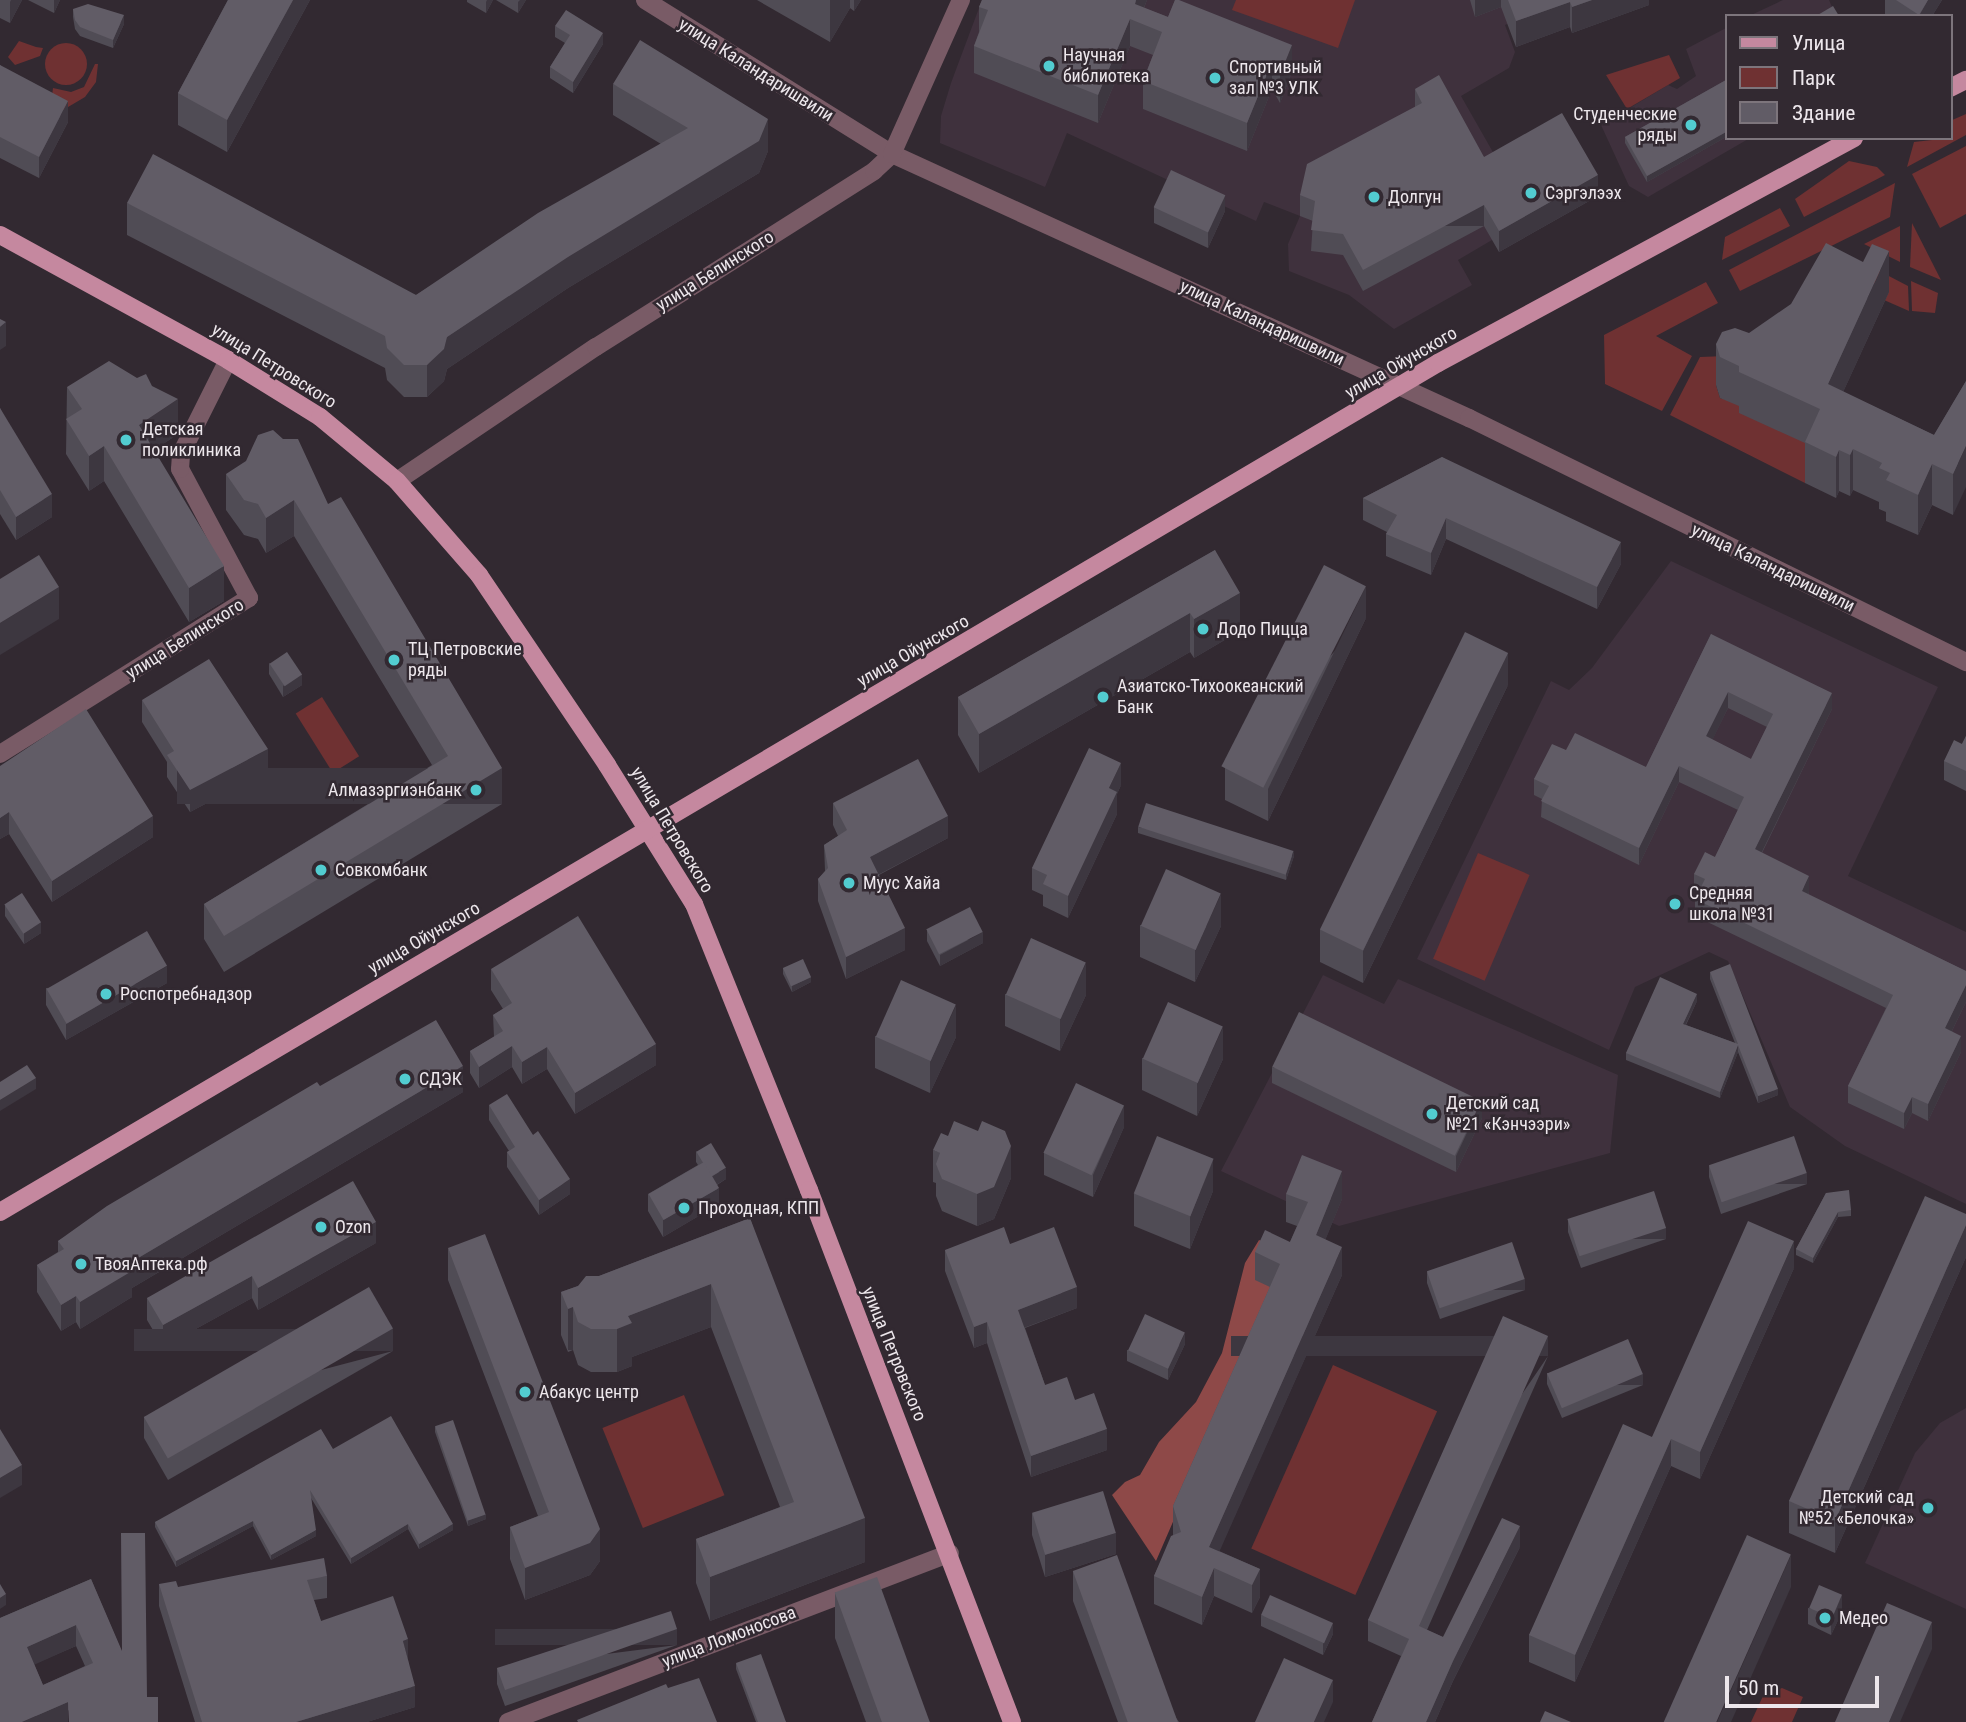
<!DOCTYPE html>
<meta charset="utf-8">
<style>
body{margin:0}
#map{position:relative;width:1966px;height:1722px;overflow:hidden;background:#322931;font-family:"Roboto Condensed",sans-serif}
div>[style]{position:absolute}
.built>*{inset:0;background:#3f313d}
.green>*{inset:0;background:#6f3132;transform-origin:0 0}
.round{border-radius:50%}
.forest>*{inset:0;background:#8e4948}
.minor>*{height:18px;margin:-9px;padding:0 9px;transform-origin:9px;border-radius:9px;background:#795b66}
.major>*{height:18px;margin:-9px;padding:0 9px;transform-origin:9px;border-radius:9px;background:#c5889f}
.wall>*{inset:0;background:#504c55}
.shaded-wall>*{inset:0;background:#3d3740;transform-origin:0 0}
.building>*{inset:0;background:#615c66;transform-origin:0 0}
.dots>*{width:19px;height:19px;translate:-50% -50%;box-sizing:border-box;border:4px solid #322931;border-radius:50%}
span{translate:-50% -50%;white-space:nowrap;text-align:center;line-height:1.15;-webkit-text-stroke:5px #322931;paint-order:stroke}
.poi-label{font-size:18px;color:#ede7ec}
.left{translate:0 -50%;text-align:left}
.right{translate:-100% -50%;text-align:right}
.street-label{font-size:18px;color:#ede7ec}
.legend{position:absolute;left:1725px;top:14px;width:228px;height:126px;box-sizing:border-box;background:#322931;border:2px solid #7d757c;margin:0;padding:9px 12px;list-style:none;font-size:21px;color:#ede7ec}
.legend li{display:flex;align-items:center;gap:14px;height:35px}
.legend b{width:35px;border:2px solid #7d757c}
.scale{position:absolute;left:1725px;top:1676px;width:154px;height:32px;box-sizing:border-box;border:4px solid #ede7ec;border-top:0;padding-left:9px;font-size:21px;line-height:24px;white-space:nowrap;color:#ede7ec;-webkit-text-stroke:5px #322931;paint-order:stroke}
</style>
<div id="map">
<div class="built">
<i style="clip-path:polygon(982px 0,1545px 0,1547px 6px,1505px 25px,1515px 52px,1509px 68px,1461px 96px,1502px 168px,1492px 240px,1458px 260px,1472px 285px,1394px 329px,1349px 295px,1289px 271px,1288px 244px,1300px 216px,1264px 202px,1256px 221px,1067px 133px,1045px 187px,940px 143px,941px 116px,951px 83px)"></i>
<i style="clip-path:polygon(1783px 0,1829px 0,1836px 16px,1749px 16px)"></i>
<i style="clip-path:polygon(1726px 28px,1726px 138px,1750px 138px,1648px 197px,1629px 186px,1601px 125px,1668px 85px,1677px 89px,1696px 76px,1686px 49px)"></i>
<i style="clip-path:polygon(1671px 561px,1938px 687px,1848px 876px,1966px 932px,1966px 1204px,1845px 1146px,1790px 1107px,1728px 961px,1709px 952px,1635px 987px,1609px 1050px,1417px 959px,1551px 681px,1569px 690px,1592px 668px)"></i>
<i style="clip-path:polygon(1323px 975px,1384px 1004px,1398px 979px,1618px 1075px,1610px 1153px,1339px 1226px,1221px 1171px)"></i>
<i style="clip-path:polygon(1966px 1408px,1966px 1609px,1865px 1563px,1915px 1453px,1940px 1423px)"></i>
</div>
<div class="green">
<i style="clip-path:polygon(1236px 0,1355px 0,1338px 48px,1232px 10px)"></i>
<i style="clip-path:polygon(19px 41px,36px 47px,43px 48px,40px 56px,15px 65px,8px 57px)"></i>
<i class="round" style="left:45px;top:43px;width:42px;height:42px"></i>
<i style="clip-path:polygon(1669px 55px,1680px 78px,1627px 109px,1606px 75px)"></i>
<i style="clip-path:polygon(95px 64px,98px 64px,96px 82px,85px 97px,63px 110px,51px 104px,53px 88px,71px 92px,84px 87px)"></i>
<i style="clip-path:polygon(1966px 114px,1966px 135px,1907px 167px,1914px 142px,1950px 138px,1950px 121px)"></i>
<i style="clip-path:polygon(1966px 146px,1966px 214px,1940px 228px,1912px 174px)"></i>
<i style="clip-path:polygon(1849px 161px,1877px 167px,1885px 175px,1804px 217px,1795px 199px)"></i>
<i style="clip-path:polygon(1895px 183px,1890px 217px,1740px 291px,1729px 270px)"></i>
<i style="clip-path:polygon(1780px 208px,1790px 226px,1722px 260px,1725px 237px)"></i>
<i style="clip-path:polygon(1912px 223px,1941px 280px,1910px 267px)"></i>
<i style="clip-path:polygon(1900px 226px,1900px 262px,1864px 244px)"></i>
<i style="clip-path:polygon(1862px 262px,1908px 286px,1909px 311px,1884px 300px)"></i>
<i style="clip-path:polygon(1911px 281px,1938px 293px,1935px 313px,1912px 311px)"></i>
<i style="clip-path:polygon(1706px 282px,1718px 303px,1656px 336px,1692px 356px,1662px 411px,1605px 384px,1604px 335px)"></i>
<i style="clip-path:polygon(1726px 356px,1716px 385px,1720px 398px,1739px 403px,1820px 450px,1805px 483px,1670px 415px,1700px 357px)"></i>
<i style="left:322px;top:697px;width:70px;height:31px;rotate:58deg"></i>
<i style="left:1478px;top:853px;width:56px;height:115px;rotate:23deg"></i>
<i style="left:1333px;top:1365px;width:114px;height:201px;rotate:24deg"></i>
<i style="left:684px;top:1395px;width:108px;height:88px;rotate:68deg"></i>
<i style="clip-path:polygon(1782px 1688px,1803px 1697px,1792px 1722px,1751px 1722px,1763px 1696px)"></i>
</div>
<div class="forest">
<i style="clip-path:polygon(1259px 1240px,1290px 1252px,1156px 1561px,1112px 1495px,1125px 1482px,1140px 1475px,1159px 1442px,1196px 1402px,1222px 1353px,1245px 1263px)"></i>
</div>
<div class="minor">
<i style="left:645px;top:0;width:291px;rotate:31.9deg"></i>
<i style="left:892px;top:154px;width:635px;rotate:24.59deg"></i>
<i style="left:1469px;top:418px;width:554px;rotate:26.15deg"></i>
<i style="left:397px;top:481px;width:240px;rotate:-34deg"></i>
<i style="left:596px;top:347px;width:329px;rotate:-32.3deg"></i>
<i style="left:874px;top:171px;width:25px;rotate:-43deg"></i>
<i style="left:892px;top:154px;width:169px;rotate:-65.9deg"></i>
<i style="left:0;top:754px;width:294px;rotate:-32.1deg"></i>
<i style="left:249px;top:598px;width:146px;rotate:-118.1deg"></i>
<i style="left:180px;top:469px;width:15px;rotate:-86deg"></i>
<i style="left:181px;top:454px;width:105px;rotate:-63.4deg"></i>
<i style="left:508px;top:1722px;width:473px;rotate:-20.9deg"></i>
</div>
<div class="major">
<i style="left:1950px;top:88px;width:18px;rotate:-27deg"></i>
<i style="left:0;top:235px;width:260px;rotate:28.7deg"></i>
<i style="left:228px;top:360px;width:108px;rotate:31.8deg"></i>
<i style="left:320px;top:417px;width:100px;rotate:39.7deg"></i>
<i style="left:397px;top:481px;width:125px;rotate:48.9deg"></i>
<i style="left:479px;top:575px;width:229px;rotate:56deg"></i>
<i style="left:607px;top:765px;width:164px;rotate:58deg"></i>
<i style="left:694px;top:904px;width:308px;rotate:68.1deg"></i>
<i style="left:809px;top:1190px;width:569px;rotate:69.11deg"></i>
<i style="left:0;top:1212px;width:1670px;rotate:-30.56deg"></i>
<i style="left:1438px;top:363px;width:473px;rotate:-28.4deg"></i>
</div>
<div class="wall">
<i style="clip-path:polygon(0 0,22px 0,10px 23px,0 18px)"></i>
<i style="clip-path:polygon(28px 0,60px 0,54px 13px)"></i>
<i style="clip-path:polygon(228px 0,310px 0,227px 152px,178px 125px,178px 93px)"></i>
<i style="clip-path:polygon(467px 0,493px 0,486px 13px,467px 2px)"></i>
<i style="clip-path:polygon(496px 0,526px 0,518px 13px)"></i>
<i style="clip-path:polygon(757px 0,861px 0,854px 11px,850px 8px,830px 42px)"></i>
<i style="clip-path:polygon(982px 0,1147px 0,1144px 8px,1168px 17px,1175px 0,1292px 72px,1280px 103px,1272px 89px,1247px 151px,1143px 109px,1143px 81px,1153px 55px,1130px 46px,1098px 123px,974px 73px,974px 46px,979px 32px,979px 7px)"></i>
<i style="clip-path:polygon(1470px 0,1649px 0,1649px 5px,1572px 33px,1570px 27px,1516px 47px,1501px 7px,1475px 17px)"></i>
<i style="clip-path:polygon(1885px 0,1942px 0,1932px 16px,1886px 16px,1885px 15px)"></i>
<i style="clip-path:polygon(73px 9px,124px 24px,113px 48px,80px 36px,75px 29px,73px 17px)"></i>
<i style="clip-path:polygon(555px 26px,603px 44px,573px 93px,550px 78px,550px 67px,565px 43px,555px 37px)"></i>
<i style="clip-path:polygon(0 65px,68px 122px,39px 178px,0 158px)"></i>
<i style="clip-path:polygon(1726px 80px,1726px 137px,1647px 182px,1625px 143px,1625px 137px)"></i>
<i style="clip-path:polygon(613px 84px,768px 151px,759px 173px,568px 288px,447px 369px,444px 381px,427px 397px,404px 397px,387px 380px,385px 368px,127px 235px,127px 203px,416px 295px,661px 144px,613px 115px)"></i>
<i style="clip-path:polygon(1415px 89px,1484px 157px,1598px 196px,1499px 252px,1484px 226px,1363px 291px,1343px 255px,1311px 251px,1313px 221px,1300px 216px,1300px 195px,1415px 107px)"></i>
<i style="clip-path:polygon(1154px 207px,1225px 211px,1208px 248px,1154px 223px)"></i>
<i style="clip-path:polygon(1889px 292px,1843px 392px,1934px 435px,1966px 381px,1953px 515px,1932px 505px,1918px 535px,1886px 521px,1886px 512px,1879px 509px,1879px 502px,1853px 490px,1850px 496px,1839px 491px,1836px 498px,1805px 483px,1805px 443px,1739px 413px,1739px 406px,1720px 398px,1716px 385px,1716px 344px)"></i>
<i style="clip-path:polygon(67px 387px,178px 434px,154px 450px,224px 601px,189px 622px,104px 481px,89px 491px,66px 454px)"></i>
<i style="clip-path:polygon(0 408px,52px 517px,16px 540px,0 514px)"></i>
<i style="clip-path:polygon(1442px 457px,1621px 564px,1597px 609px,1446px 539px,1431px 575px,1386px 556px,1386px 534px,1387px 532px,1363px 520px,1363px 498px)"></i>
<i style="clip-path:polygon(226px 474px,328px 504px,502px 804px,224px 972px,204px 939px,204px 904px,432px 765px,294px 536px,266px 553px,258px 539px,244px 535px,226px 510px)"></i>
<i style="clip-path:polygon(1215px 550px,1240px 631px,1194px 658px,1190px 652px,979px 773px,958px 735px,958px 697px)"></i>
<i style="clip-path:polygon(1366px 618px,1268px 821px,1225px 800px,1225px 768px)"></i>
<i style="clip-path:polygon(evenodd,1711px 634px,1832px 709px,1762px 853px,1809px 892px,1808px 895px,1966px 971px,1966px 1002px,1952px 1031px,1961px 1052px,1928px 1121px,1912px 1113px,1904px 1129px,1848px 1103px,1848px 1086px,1886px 1008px,1695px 916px,1695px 899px,1699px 892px,1694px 890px,1694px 874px,1715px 857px,1738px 810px,1679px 782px,1639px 865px,1541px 817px,1542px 799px,1534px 795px,1534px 779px,1566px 750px,1646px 767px,1711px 634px,1728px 708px,1767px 727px,1751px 759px,1712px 740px,1728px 708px)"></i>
<i style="clip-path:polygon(269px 663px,302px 685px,283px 697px,269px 674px)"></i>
<i style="clip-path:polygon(1508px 685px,1363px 983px,1320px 962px,1320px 930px)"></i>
<i style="clip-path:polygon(142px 700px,268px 771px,190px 812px,167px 777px,167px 762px,142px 722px)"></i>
<i style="clip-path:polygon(1966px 736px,1966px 791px,1944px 780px,1944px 761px,1962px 744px)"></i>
<i style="clip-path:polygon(0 766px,153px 837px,52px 902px,9px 834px,0 839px)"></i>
<i style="clip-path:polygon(1121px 785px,1117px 794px,1117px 814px,1068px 918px,1043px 906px,1043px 895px,1032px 890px,1032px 868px)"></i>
<i style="clip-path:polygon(833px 803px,948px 838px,879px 875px,905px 950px,846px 979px,818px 901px,818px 879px,825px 871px,824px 845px,838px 836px,833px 825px)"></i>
<i style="clip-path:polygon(1138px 827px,1294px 856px,1286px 880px,1138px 833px)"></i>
<i style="clip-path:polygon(5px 905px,41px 933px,24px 944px,5px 916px)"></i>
<i style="clip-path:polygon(1140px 925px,1221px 926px,1195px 982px,1140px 957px)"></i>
<i style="clip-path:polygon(927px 930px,983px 943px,940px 966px,927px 941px)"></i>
<i style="clip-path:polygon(783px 968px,811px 982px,792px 992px,783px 974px)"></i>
<i style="clip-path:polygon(491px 969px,656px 1065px,575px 1114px,547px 1069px,522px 1084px,512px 1067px,479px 1088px,470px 1073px,470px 1051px,494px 1037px,493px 1015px,503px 1009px,491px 990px)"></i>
<i style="clip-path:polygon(1710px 972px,1778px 1095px,1758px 1103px,1738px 1052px,1720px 1098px,1626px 1060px,1626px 1053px,1697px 1001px,1686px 1025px,1735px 1043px,1710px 979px)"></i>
<i style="clip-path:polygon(167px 983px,66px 1040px,46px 1005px,46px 988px)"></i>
<i style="clip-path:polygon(1005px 994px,1086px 995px,1060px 1051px,1005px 1026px)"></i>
<i style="clip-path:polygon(875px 1036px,956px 1037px,930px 1093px,875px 1068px)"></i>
<i style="clip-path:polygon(1142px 1058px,1223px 1059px,1197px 1116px,1142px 1090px)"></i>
<i style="clip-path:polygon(1272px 1067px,1482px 1118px,1456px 1172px,1272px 1083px)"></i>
<i style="clip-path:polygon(320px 1086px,463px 1092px,132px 1288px,132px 1297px,80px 1329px,76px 1322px,61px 1331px,37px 1292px,37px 1265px,58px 1252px,58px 1241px)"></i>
<i style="clip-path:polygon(489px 1105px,533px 1135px,570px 1194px,539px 1215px,507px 1167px,507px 1152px,509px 1151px,489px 1120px)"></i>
<i style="clip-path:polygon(1124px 1127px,1093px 1197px,1044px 1175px,1044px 1153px)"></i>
<i style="clip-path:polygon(933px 1150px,1011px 1178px,994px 1219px,977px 1226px,942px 1211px,936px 1196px,936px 1183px,933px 1182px)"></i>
<i style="clip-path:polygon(696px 1151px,726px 1179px,717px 1185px,719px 1204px,663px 1237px,648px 1211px,648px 1194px,698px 1165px,696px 1162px)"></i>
<i style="clip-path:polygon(1709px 1166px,1807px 1184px,1721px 1214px,1709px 1177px)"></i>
<i style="clip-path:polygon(1213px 1191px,1190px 1249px,1134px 1226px,1134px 1194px)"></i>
<i style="clip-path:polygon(1826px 1193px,1851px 1210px,1851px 1216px,1838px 1217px,1813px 1263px,1796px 1255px,1796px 1249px)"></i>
<i style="clip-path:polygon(1286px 1194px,1342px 1199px,1325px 1240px,1342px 1275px,1219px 1551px,1260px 1569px,1260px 1597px,1252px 1613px,1214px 1596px,1202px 1625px,1154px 1604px,1154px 1576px,1173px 1535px,1173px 1506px,1270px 1287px,1255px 1280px,1255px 1252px,1290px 1242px,1297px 1226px,1286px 1222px)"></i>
<i style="clip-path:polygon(1966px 1214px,1966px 1257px,1835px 1553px,1789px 1533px,1789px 1501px)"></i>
<i style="clip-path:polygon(750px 1218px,865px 1562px,710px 1621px,696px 1583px,696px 1539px,780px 1507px,711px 1327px,632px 1357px,632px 1366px,617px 1372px,591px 1372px,578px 1365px,573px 1350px,568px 1352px,561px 1335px,561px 1292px,578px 1286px,599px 1276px)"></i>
<i style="clip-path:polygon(1568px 1221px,1666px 1239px,1581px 1268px,1568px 1232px)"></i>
<i style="clip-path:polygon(376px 1243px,258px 1310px,252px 1298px,163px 1347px,147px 1320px,147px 1298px)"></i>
<i style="clip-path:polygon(1010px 1244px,1077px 1308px,1025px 1328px,1045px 1385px,1075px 1400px,1107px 1450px,1031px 1477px,987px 1343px,974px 1348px,945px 1271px,945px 1250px)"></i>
<i style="clip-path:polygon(448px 1248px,600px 1561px,590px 1575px,525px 1600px,510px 1559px,510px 1527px,538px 1516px,448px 1280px)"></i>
<i style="clip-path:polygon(1794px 1268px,1700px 1479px,1671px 1466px,1575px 1682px,1529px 1662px,1529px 1635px,1652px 1437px)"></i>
<i style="clip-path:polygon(1427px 1272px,1525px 1290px,1440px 1319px,1427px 1283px)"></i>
<i style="clip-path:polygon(1185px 1344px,1168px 1380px,1127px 1361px,1127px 1350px)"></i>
<i style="clip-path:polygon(393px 1351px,168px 1480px,144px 1438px,144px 1417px)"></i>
<i style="clip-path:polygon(1548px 1356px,1427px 1630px,1443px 1637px,1520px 1547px,1453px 1681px,1435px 1722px,1372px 1722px,1401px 1656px,1368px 1641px,1368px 1620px)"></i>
<i style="clip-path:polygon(1547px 1373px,1643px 1385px,1562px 1418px,1547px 1384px)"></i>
<i style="clip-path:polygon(435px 1426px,486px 1519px,468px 1526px,435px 1432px)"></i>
<i style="clip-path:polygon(333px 1449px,453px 1530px,419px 1549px,408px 1529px,351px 1564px,311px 1498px,316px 1536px,271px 1560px,253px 1526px,176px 1567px,155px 1527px,155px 1522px)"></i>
<i style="clip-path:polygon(1032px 1513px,1116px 1554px,1045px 1577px,1032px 1535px)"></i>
<i style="clip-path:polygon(1073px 1571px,1179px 1722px,1118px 1722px,1073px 1601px)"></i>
<i style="clip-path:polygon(327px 1576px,327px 1598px,314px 1600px,321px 1621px,408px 1660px,415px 1707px,367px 1722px,195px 1722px,159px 1606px,159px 1584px,178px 1587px)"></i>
<i style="clip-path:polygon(evenodd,91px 1579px,121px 1650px,147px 1697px,0 1722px,0 1618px,91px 1579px,76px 1646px,85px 1666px,43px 1685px,34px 1664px,76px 1646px)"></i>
<i style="clip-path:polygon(835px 1592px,930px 1722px,866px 1722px,835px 1638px)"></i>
<i style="clip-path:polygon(1808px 1608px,1842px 1612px,1831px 1635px,1808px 1624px)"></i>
<i style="clip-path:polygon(1261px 1615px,1333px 1634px,1323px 1655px,1261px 1626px)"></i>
<i style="clip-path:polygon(677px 1645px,505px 1706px,497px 1684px,497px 1668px)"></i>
<i style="clip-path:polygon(736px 1663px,786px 1722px,756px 1722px,736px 1669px)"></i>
</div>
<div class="shaded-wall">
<i style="clip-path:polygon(11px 0,22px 0,10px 23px,10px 2px)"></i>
<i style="clip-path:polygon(54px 0,60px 0,54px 13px)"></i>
<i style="clip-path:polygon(293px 0,310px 0,227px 152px,227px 120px)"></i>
<i style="clip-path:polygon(487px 0,493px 0,486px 13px,486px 2px)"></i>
<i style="clip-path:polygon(520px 0,526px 0,518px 13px,518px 2px)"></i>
<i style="clip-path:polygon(830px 0,850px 0,850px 8px,830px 42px)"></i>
<i style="clip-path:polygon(854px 0,861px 0,854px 11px)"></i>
<i style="clip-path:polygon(1136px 0,1147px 0,1138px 22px,1135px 4px)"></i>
<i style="clip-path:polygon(1475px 0,1501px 0,1501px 7px,1475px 17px)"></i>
<i style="clip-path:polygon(1592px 0,1649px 0,1649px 5px,1572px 33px,1572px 7px)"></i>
<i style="clip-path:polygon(1928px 0,1942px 0,1932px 16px,1919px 16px)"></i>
<i style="clip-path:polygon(1570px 2px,1570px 27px,1516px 47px,1516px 21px)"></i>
<i style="clip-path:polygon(124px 15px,124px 24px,113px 48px,113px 40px)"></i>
<i style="clip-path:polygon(1130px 19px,1130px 46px,1098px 123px,1098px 95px)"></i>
<i style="clip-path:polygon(603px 33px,603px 44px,573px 93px,573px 82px)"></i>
<i style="clip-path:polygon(1292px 45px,1292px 72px,1280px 103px,1280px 75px)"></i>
<i style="clip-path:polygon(1272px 62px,1272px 89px,1247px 151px,1247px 123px)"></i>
<i style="clip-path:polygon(68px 101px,68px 122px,39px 178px,39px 157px)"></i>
<i style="clip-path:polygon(768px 119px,768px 151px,759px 173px,568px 288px,447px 369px,444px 381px,427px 397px,427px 365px,447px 337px)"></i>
<i style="clip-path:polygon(1726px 132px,1726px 137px,1647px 182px,1647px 176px)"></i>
<i style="clip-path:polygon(1598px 175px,1598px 196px,1499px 252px,1499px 231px)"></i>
<i style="clip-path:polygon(1225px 195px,1225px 211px,1208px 248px,1208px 231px)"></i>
<i style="left:1484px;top:205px;width:21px;height:137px;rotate:90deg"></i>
<i style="clip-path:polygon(1889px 251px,1889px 292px,1828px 425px,1828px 384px)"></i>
<i style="clip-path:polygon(6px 322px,6px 346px,0 350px,0 327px)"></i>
<i style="clip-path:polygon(178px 399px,178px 434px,139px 460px,139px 425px)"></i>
<i style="clip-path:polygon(104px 446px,104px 481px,89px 491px,89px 456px)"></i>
<i style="clip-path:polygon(1966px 446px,1966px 487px,1953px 515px,1953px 474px)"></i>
<i style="clip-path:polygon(1853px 449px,1853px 490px,1850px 496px,1850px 455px)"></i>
<i style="clip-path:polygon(1839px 450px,1839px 491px,1836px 498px,1836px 457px)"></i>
<i style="clip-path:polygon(1932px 464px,1932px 505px,1918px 535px,1918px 495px)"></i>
<i style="clip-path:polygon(52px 494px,52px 517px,16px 540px,16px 517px)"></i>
<i style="clip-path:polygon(294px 500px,294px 536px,266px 553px,266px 518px)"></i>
<i style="clip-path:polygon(1446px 518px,1446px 539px,1431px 575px,1431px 553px)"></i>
<i style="clip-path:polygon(1621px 542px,1621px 564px,1597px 609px,1597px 587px)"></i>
<i style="clip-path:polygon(224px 566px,224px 601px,189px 622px,189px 588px)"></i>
<i style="clip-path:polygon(1366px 586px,1366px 618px,1268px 821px,1268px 789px)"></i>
<i style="clip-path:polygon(59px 587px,59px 619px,0 655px,0 623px)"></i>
<i style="clip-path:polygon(1240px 593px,1240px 631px,1194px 658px,1194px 619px)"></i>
<i style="clip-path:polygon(1190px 613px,1190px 652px,979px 773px,979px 734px)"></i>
<i style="clip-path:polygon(1508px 653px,1508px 685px,1363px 983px,1363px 951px)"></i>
<i style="clip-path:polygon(302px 674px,302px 685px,283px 697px,283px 686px)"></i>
<i style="clip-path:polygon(1728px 692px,1728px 708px,1706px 753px,1706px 736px)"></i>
<i style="clip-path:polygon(1832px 693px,1832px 709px,1755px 866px,1755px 849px)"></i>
<i style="clip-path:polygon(268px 749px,268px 771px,190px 812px,190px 790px)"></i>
<i style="clip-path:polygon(1121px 763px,1121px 785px,1117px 794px,1117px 814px,1068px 918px,1068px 896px,1109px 788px)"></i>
<i style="clip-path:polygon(1679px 766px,1679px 782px,1639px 865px,1639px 848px)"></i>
<i style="left:502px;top:768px;width:36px;height:325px;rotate:90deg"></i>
<i style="clip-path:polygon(9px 812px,9px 834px,0 839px,0 818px)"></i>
<i style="clip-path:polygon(153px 816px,153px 837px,52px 902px,52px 881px)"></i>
<i style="clip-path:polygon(948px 816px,948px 838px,870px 879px,870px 857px)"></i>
<i style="clip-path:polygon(1294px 850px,1294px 856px,1286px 880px,1286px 874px)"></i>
<i style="clip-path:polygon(1809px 876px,1809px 892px,1802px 908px,1802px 891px)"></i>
<i style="clip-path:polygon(1221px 894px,1221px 926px,1195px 982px,1195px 950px)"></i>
<i style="clip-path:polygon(41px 922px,41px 933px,24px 944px,24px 933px)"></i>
<i style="clip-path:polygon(905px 928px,905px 950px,846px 979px,846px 957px)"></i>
<i style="clip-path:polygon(983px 932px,983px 943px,940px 966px,940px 955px)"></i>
<i style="clip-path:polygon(1086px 963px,1086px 995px,1060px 1051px,1060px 1019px)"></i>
<i style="clip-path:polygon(167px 966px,167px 983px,66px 1040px,66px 1024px)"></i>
<i style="clip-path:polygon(811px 977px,811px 982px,792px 992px,792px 986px)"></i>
<i style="clip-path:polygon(1966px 985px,1966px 1002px,1945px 1045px,1945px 1028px)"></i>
<i style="clip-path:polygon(1697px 994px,1697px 1001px,1683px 1030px,1683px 1024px)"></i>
<i style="clip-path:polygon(956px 1005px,956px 1037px,930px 1093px,930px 1062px)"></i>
<i style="clip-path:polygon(1223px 1027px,1223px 1059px,1197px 1116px,1197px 1084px)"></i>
<i style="clip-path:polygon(1961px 1036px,1961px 1052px,1928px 1121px,1928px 1104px)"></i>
<i style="clip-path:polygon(656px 1044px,656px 1065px,575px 1114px,575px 1093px)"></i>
<i style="clip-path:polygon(1738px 1045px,1738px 1052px,1720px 1098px,1720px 1092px)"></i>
<i style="clip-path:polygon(512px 1046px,512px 1067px,479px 1088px,479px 1067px)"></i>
<i style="clip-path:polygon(547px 1047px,547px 1069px,522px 1084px,522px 1062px)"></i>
<i style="clip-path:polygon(463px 1066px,463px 1092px,132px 1288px,132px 1297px,80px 1329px,80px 1302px,128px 1264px)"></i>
<i style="clip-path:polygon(36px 1078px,36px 1089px,0 1111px,0 1100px)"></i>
<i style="clip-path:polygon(1778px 1089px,1778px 1095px,1758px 1103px,1758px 1096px)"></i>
<i style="clip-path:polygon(1912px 1097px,1912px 1113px,1904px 1129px,1904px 1113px)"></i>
<i style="clip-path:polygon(1482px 1101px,1482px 1118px,1456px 1172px,1456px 1156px)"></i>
<i style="clip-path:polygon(1124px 1105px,1124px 1127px,1093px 1197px,1093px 1175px)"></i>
<i style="clip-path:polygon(1011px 1146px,1011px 1178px,994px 1219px,977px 1226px,977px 1194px)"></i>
<i style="clip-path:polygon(1213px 1159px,1213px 1191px,1190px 1249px,1190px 1217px)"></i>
<i style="clip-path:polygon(726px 1168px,726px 1179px,711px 1188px,711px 1177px)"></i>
<i style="clip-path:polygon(1342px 1171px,1342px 1199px,1316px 1263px,1316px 1235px)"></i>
<i style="left:1807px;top:1173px;width:11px;height:91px;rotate:90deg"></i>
<i style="clip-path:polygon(570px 1179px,570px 1194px,539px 1215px,539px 1200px)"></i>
<i style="clip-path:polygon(719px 1188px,719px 1204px,663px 1237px,663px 1220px)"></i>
<i style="clip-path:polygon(1838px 1212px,1838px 1217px,1813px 1263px,1813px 1258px)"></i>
<i style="clip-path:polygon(376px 1222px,376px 1243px,258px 1310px,258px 1288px)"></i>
<i style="clip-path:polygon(1966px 1225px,1966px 1257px,1835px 1553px,1835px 1521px)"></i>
<i style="left:1666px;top:1228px;width:11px;height:90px;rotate:90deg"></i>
<i style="clip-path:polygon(1794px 1241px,1794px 1268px,1700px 1479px,1700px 1452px)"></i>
<i style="clip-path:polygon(1342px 1247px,1342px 1275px,1209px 1575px,1209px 1547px)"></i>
<i style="clip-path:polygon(252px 1276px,252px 1298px,163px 1347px,163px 1325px)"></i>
<i style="left:1525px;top:1279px;width:11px;height:90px;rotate:90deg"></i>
<i style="clip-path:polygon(711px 1284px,711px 1327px,632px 1357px,632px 1366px,617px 1372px,617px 1329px,628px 1316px)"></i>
<i style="clip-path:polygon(1077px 1287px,1077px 1308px,1018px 1330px,1018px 1310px)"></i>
<i style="clip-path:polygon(76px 1296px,76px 1322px,61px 1331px,61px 1305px)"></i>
<i style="left:573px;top:1307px;width:43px;height:5px;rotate:90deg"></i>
<i style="clip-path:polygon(987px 1322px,987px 1343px,974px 1348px,974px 1327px)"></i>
<i style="left:393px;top:1329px;width:22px;height:259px;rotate:90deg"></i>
<i style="clip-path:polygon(1185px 1333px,1185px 1344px,1168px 1380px,1168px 1369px)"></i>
<i style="left:1548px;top:1336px;width:20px;height:317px;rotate:90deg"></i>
<i style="left:1643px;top:1374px;width:11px;height:87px;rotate:90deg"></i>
<i style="clip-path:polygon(1107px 1429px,1107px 1450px,1031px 1477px,1031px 1456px)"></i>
<i style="clip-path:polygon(1671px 1439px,1671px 1466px,1575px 1682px,1575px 1655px)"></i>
<i style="clip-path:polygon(22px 1465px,22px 1485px,0 1498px,0 1478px)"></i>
<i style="clip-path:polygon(486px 1514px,486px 1519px,468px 1526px,468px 1520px)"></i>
<i style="clip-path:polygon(865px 1518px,865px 1562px,710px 1621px,710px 1577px)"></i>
<i style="clip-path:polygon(253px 1521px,253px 1526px,176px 1567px,176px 1561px)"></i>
<i style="clip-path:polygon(408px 1524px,408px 1529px,351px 1564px,351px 1558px)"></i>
<i style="clip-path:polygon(453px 1524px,453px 1530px,419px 1549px,419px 1544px)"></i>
<i style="clip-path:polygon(1520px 1526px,1520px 1547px,1453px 1681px,1435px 1722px,1426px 1722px,1453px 1661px)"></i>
<i style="clip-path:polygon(600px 1529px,600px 1561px,590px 1575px,525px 1600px,525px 1568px)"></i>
<i style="clip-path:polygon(316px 1530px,316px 1536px,271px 1560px,271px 1555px)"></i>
<i style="clip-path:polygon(1116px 1533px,1116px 1554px,1045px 1577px,1045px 1555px)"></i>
<i style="clip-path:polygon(1791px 1555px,1791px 1587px,1731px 1722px,1717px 1722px)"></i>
<i style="clip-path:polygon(1214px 1568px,1214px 1596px,1202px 1625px,1202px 1597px)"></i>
<i style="clip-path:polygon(1260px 1569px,1260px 1597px,1252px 1613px,1252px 1585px)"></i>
<i style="clip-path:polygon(6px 1594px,6px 1605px,0 1609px,0 1598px)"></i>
<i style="clip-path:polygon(1842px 1595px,1842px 1612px,1831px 1635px,1831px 1618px)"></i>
<i style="clip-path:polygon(1932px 1622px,1932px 1649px,1900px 1722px,1889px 1722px)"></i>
<i style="clip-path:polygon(1333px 1623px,1333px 1634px,1323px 1655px,1323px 1644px)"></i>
<i style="clip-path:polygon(76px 1625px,76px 1646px,27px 1668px,27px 1647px)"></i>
<i style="left:677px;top:1629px;width:16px;height:182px;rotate:90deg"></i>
<i style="clip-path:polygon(408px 1639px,408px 1661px,403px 1641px)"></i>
<i style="clip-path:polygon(1333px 1680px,1333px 1702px,1324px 1722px,1314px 1722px)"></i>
<i style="clip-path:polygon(415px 1686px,415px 1707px,367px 1722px,296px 1722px)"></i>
<i style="clip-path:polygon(68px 1702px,68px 1722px,22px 1722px)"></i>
</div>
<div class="building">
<i style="clip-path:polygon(228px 0,293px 0,227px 120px,178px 93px)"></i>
<i style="clip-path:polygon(982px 0,1136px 0,1135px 4px,1168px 17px,1175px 0,1179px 0,1292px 45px,1280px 75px,1272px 62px,1247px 123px,1143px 81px,1162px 32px,1130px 19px,1098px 95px,974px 46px,988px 10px,979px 7px)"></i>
<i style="clip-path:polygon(1508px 0,1592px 0,1572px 7px,1570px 2px,1516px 21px)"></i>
<i style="clip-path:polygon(1896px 0,1928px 0,1919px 15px)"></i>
<i style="clip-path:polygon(88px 4px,124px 15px,113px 40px,80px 27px,75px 20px,73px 9px)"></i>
<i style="clip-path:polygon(1833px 6px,1839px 16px,1816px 16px)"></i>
<i style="clip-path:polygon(566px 10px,603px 33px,573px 82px,550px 67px,570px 35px,555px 26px)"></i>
<i style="clip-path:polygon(640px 40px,768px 119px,759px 141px,568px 257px,447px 337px,444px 349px,427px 365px,404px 365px,387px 348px,385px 336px,127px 203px,153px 154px,416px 295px,538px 213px,688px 128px,613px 84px)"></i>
<i style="clip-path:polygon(0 65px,68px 101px,39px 157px,0 137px)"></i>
<i style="clip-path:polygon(1439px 75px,1484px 157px,1562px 113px,1598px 175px,1499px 231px,1484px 205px,1363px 270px,1343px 234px,1311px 230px,1315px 201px,1300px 195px,1307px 164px,1422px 103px,1415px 89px)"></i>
<i style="clip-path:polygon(1726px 80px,1726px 132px,1647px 176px,1625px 137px)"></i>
<i style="left:1171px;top:170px;width:60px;height:41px;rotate:25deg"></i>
<i style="clip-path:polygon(1826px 243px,1863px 262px,1872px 244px,1889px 251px,1828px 384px,1934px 435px,1966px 381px,1966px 446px,1953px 474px,1932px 464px,1918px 495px,1886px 480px,1890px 473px,1879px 468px,1882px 463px,1853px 449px,1850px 455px,1839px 450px,1836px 457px,1805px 442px,1820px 409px,1739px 372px,1739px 366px,1720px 357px,1716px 344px,1722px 332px,1735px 328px,1749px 333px,1791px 304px)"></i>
<i style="clip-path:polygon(0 319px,6px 322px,0 327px)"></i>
<i style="clip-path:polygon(109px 361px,137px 378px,146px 374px,152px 386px,178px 399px,139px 425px,224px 566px,189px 588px,104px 446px,89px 456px,66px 419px,82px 409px,67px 387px)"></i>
<i style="clip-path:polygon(0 408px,52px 494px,16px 517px,0 490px)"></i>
<i style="clip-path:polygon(273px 430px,283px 439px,298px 439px,328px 504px,341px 497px,502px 768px,224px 936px,204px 904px,448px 756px,294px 500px,266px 518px,258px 504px,244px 500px,226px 474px,246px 461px,258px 435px)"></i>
<i style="clip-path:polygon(1442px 457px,1621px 542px,1597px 587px,1446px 518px,1431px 553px,1386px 534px,1397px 515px,1363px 498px)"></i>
<i style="clip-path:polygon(1215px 550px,1240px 593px,1194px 619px,1190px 613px,979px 734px,958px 697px)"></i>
<i style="clip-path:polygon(39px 555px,59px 587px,0 623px,0 579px)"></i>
<i style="left:1324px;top:565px;width:47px;height:226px;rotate:27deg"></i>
<i style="left:1465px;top:632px;width:48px;height:331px;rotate:26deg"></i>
<i style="clip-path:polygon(evenodd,1711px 634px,1832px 693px,1755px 849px,1809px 876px,1802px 891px,1966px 971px,1966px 985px,1945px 1028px,1961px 1036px,1928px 1104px,1912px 1097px,1904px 1113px,1848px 1086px,1893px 995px,1695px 899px,1705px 879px,1694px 874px,1705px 852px,1715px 857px,1744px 797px,1679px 766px,1639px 848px,1541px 801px,1549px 786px,1534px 779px,1552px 744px,1566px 750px,1575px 733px,1646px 767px,1711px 634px,1728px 692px,1773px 714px,1751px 759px,1706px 736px,1728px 692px)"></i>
<i style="left:287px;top:652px;width:27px;height:21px;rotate:56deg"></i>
<i style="clip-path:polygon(209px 659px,268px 749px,190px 790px,167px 755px,174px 751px,142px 700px)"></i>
<i style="clip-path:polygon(86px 709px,153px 816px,52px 881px,9px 812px,0 818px,0 766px)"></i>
<i style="clip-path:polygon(1966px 736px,1966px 771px,1944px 761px,1954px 740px,1962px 744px)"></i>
<i style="clip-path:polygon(1089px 748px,1121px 763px,1109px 788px,1117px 792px,1068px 896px,1043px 884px,1047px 875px,1032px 868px)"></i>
<i style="clip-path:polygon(918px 759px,948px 816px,870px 857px,905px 928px,846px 957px,818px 879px,828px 868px,824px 845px,847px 830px,833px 803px)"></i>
<i style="left:1146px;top:803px;width:155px;height:25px;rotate:18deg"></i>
<i style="left:1166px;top:869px;width:60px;height:62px;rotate:24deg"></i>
<i style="left:22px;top:893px;width:35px;height:21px;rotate:57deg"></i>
<i style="left:970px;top:907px;width:28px;height:49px;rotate:63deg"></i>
<i style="clip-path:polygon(578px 916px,656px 1044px,575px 1093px,547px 1047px,522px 1062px,512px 1046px,479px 1067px,470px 1051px,503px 1031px,493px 1015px,512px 1003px,491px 969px)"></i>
<i style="left:147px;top:931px;width:40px;height:116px;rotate:60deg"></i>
<i style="left:1031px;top:938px;width:60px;height:62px;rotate:24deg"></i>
<i style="left:803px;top:959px;width:20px;height:22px;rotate:66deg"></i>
<i style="clip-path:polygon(1730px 964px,1778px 1089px,1758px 1096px,1738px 1045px,1720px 1092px,1626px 1053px,1660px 977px,1697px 994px,1683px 1024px,1738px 1044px,1710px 972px)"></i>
<i style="left:901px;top:980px;width:60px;height:62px;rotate:24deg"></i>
<i style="left:1168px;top:1002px;width:60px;height:62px;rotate:24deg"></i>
<i style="left:1299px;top:1012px;width:203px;height:61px;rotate:26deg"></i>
<i style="clip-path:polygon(436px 1020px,463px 1066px,128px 1264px,132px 1271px,80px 1302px,76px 1296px,61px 1305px,37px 1265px,64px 1249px,58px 1241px,107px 1206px,317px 1082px,320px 1086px)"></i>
<i style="clip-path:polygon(27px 1065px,36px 1078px,0 1100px,0 1082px)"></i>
<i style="left:1076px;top:1083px;width:53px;height:77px;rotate:25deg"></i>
<i style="clip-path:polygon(507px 1094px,533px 1135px,538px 1131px,570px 1179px,539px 1200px,507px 1152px,515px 1147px,489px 1105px)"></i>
<i style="clip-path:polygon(954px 1121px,978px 1131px,982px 1121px,1005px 1131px,1011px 1146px,994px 1187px,977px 1194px,942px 1179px,936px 1164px,940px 1153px,933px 1150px,941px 1133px,948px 1136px)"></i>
<i style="left:1157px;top:1136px;width:61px;height:62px;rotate:22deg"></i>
<i style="left:1794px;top:1136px;width:39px;height:90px;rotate:71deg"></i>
<i style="left:711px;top:1143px;width:29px;height:17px;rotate:59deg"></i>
<i style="clip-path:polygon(1302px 1155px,1342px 1171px,1316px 1235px,1342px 1247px,1209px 1547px,1260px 1569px,1252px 1585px,1214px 1568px,1202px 1597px,1154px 1576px,1171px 1536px,1181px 1532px,1173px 1506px,1280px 1264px,1255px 1252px,1265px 1230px,1290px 1242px,1308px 1202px,1286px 1194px)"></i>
<i style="left:704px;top:1162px;width:30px;height:64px;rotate:60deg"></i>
<i style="clip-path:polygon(353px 1181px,376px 1222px,258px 1288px,252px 1276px,163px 1325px,147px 1298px)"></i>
<i style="clip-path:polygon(1849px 1190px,1851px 1210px,1838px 1212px,1813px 1258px,1796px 1249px,1826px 1193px)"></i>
<i style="left:1654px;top:1191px;width:39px;height:91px;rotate:72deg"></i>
<i style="clip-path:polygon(1925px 1196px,1966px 1214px,1966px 1225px,1835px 1521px,1789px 1501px)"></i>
<i style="clip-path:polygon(750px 1218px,865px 1518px,710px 1577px,696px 1539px,794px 1502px,711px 1284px,628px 1316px,632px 1323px,617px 1329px,591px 1329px,578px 1322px,573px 1307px,568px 1309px,561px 1292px,578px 1286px,586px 1276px,599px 1276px)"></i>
<i style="clip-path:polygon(1748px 1221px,1794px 1241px,1700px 1452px,1671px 1439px,1575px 1655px,1529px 1635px,1623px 1424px,1652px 1437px)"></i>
<i style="clip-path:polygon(1004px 1227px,1010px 1244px,1054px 1227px,1077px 1287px,1018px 1310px,1045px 1385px,1067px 1377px,1075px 1400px,1094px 1393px,1107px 1429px,1031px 1456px,987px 1322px,974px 1327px,945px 1250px)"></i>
<i style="clip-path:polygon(485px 1234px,600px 1529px,590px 1543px,525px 1568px,510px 1527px,549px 1512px,448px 1248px)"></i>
<i style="left:1512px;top:1242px;width:39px;height:90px;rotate:71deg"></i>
<i style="left:369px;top:1287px;width:48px;height:260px;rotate:60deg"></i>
<i style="left:1145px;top:1314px;width:44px;height:40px;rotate:25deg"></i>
<i style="clip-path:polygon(1503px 1316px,1548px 1336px,1419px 1626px,1443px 1637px,1502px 1518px,1520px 1526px,1453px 1661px,1426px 1722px,1372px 1722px,1409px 1639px,1368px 1620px)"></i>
<i style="left:1628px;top:1339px;width:38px;height:88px;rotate:67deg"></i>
<i style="clip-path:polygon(391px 1416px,453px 1524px,419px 1544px,408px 1524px,351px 1558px,310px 1490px,316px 1530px,271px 1555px,253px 1521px,176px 1561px,155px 1522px,321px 1429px,333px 1449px)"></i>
<i style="left:453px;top:1420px;width:100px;height:19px;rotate:71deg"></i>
<i style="clip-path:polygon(0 1429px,22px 1465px,0 1478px)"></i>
<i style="left:1103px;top:1491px;width:44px;height:74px;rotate:73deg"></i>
<i style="clip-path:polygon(evenodd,121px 1533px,145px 1533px,147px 1697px,158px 1697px,158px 1722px,69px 1722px,68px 1702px,22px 1722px,0 1722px,0 1618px,91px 1579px,122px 1651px,121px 1533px,76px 1625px,93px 1663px,43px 1685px,27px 1647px,76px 1625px)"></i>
<i style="left:1747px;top:1535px;width:48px;height:205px;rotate:24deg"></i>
<i style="left:1117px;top:1555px;width:178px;height:47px;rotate:70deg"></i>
<i style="clip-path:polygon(324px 1558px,327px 1576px,307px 1580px,321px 1621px,393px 1596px,408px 1639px,403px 1641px,415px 1686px,296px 1722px,202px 1722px,159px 1584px,176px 1581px,178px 1587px)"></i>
<i style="left:877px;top:1577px;width:154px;height:45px;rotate:70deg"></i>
<i style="clip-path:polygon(0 1584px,6px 1594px,0 1598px)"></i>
<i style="left:1819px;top:1585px;width:25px;height:25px;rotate:23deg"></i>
<i style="left:1270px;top:1595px;width:69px;height:22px;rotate:24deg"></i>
<i style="clip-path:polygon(1887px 1603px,1932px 1622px,1889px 1722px,1835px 1722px)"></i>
<i style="clip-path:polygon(671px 1611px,677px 1629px,505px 1690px,497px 1668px)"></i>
<i style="clip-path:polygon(761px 1654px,786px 1722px,758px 1722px,736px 1663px)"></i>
<i style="clip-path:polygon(1284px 1658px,1333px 1680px,1314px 1722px,1255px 1722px)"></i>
<i style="clip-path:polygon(699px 1678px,717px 1722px,578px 1722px,577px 1720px,666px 1684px,668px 1688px)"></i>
<i style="clip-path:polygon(1545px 1711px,1571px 1722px,1540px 1722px)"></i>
</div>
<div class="dots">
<i style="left:1049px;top:66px;background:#52ccd0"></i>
<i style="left:1215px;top:78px;background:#52ccd0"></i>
<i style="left:1691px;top:125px;background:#52ccd0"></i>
<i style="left:1531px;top:193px;background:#52ccd0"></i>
<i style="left:1374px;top:197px;background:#52ccd0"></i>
<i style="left:126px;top:440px;background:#52ccd0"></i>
<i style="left:1203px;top:629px;background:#52ccd0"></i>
<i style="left:394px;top:660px;background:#52ccd0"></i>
<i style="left:1103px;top:697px;background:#52ccd0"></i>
<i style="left:476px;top:790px;background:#52ccd0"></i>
<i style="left:321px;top:870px;background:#52ccd0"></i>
<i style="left:849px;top:883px;background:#52ccd0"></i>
<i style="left:1675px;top:904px;background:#52ccd0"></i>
<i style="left:106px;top:994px;background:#52ccd0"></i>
<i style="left:405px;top:1079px;background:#52ccd0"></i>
<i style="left:1432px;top:1114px;background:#52ccd0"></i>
<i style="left:684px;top:1208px;background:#52ccd0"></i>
<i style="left:321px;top:1227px;background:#52ccd0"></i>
<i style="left:81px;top:1264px;background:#52ccd0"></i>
<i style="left:525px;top:1392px;background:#52ccd0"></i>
<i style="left:1928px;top:1508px;background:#52ccd0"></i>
<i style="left:1825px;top:1618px;background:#52ccd0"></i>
</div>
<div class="poi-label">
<span class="left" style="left:1063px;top:66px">Научная<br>библиотека</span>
<span class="left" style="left:1229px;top:78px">Спортивный<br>зал №3 УЛК</span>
<span class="right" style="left:1677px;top:125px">Студенческие<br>ряды</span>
<span class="left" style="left:1545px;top:193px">Сэргэлээх</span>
<span class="left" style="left:1388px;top:197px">Долгун</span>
<span class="left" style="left:142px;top:440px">Детская<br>поликлиника</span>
<span class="left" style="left:1217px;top:629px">Додо Пицца</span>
<span class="left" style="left:408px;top:660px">ТЦ Петровские<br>ряды</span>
<span class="left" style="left:1117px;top:697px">Азиатско-Тихоокеанский<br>Банк</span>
<span class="right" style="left:462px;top:790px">Алмазэргиэнбанк</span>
<span class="left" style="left:335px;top:870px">Совкомбанк</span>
<span class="left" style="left:863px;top:883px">Муус Хайа</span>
<span class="left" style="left:1689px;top:904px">Средняя<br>школа №31</span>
<span class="left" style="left:120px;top:994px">Роспотребнадзор</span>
<span class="left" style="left:419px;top:1079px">СДЭК</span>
<span class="left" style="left:1446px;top:1114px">Детский сад<br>№21 «Кэнчээри»</span>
<span class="left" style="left:698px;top:1208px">Проходная, КПП</span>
<span class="left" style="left:335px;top:1227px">Ozon</span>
<span class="left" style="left:95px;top:1264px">ТвояАптека.рф</span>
<span class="left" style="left:539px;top:1392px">Абакус центр</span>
<span class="right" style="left:1914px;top:1508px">Детский сад<br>№52 «Белочка»</span>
<span class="left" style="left:1839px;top:1618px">Медео</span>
</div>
<div class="street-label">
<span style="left:756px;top:70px;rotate:32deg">улица Каландаришвили</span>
<span style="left:715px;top:271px;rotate:-32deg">улица Белинского</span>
<span style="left:1262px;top:323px;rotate:25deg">улица Каландаришвили</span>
<span style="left:1401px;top:363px;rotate:-30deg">улица Ойунского</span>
<span style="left:274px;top:366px;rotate:32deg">улица Петровского</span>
<span style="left:1773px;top:568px;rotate:26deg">улица Каландаришвили</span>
<span style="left:185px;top:639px;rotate:-32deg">улица Белинского</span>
<span style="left:913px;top:651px;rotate:-30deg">улица Ойунского</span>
<span style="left:672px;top:830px;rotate:59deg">улица Петровского</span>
<span style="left:424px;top:938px;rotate:-30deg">улица Ойунского</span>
<span style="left:894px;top:1354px;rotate:68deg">улица Петровского</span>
<span style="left:729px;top:1637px;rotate:-21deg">улица Ломоносова</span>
</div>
<ul class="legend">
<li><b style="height:9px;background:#c5889f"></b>Улица</li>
<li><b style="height:19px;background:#6f3132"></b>Парк</li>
<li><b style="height:19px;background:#615c66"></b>Здание</li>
</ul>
<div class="scale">50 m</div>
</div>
